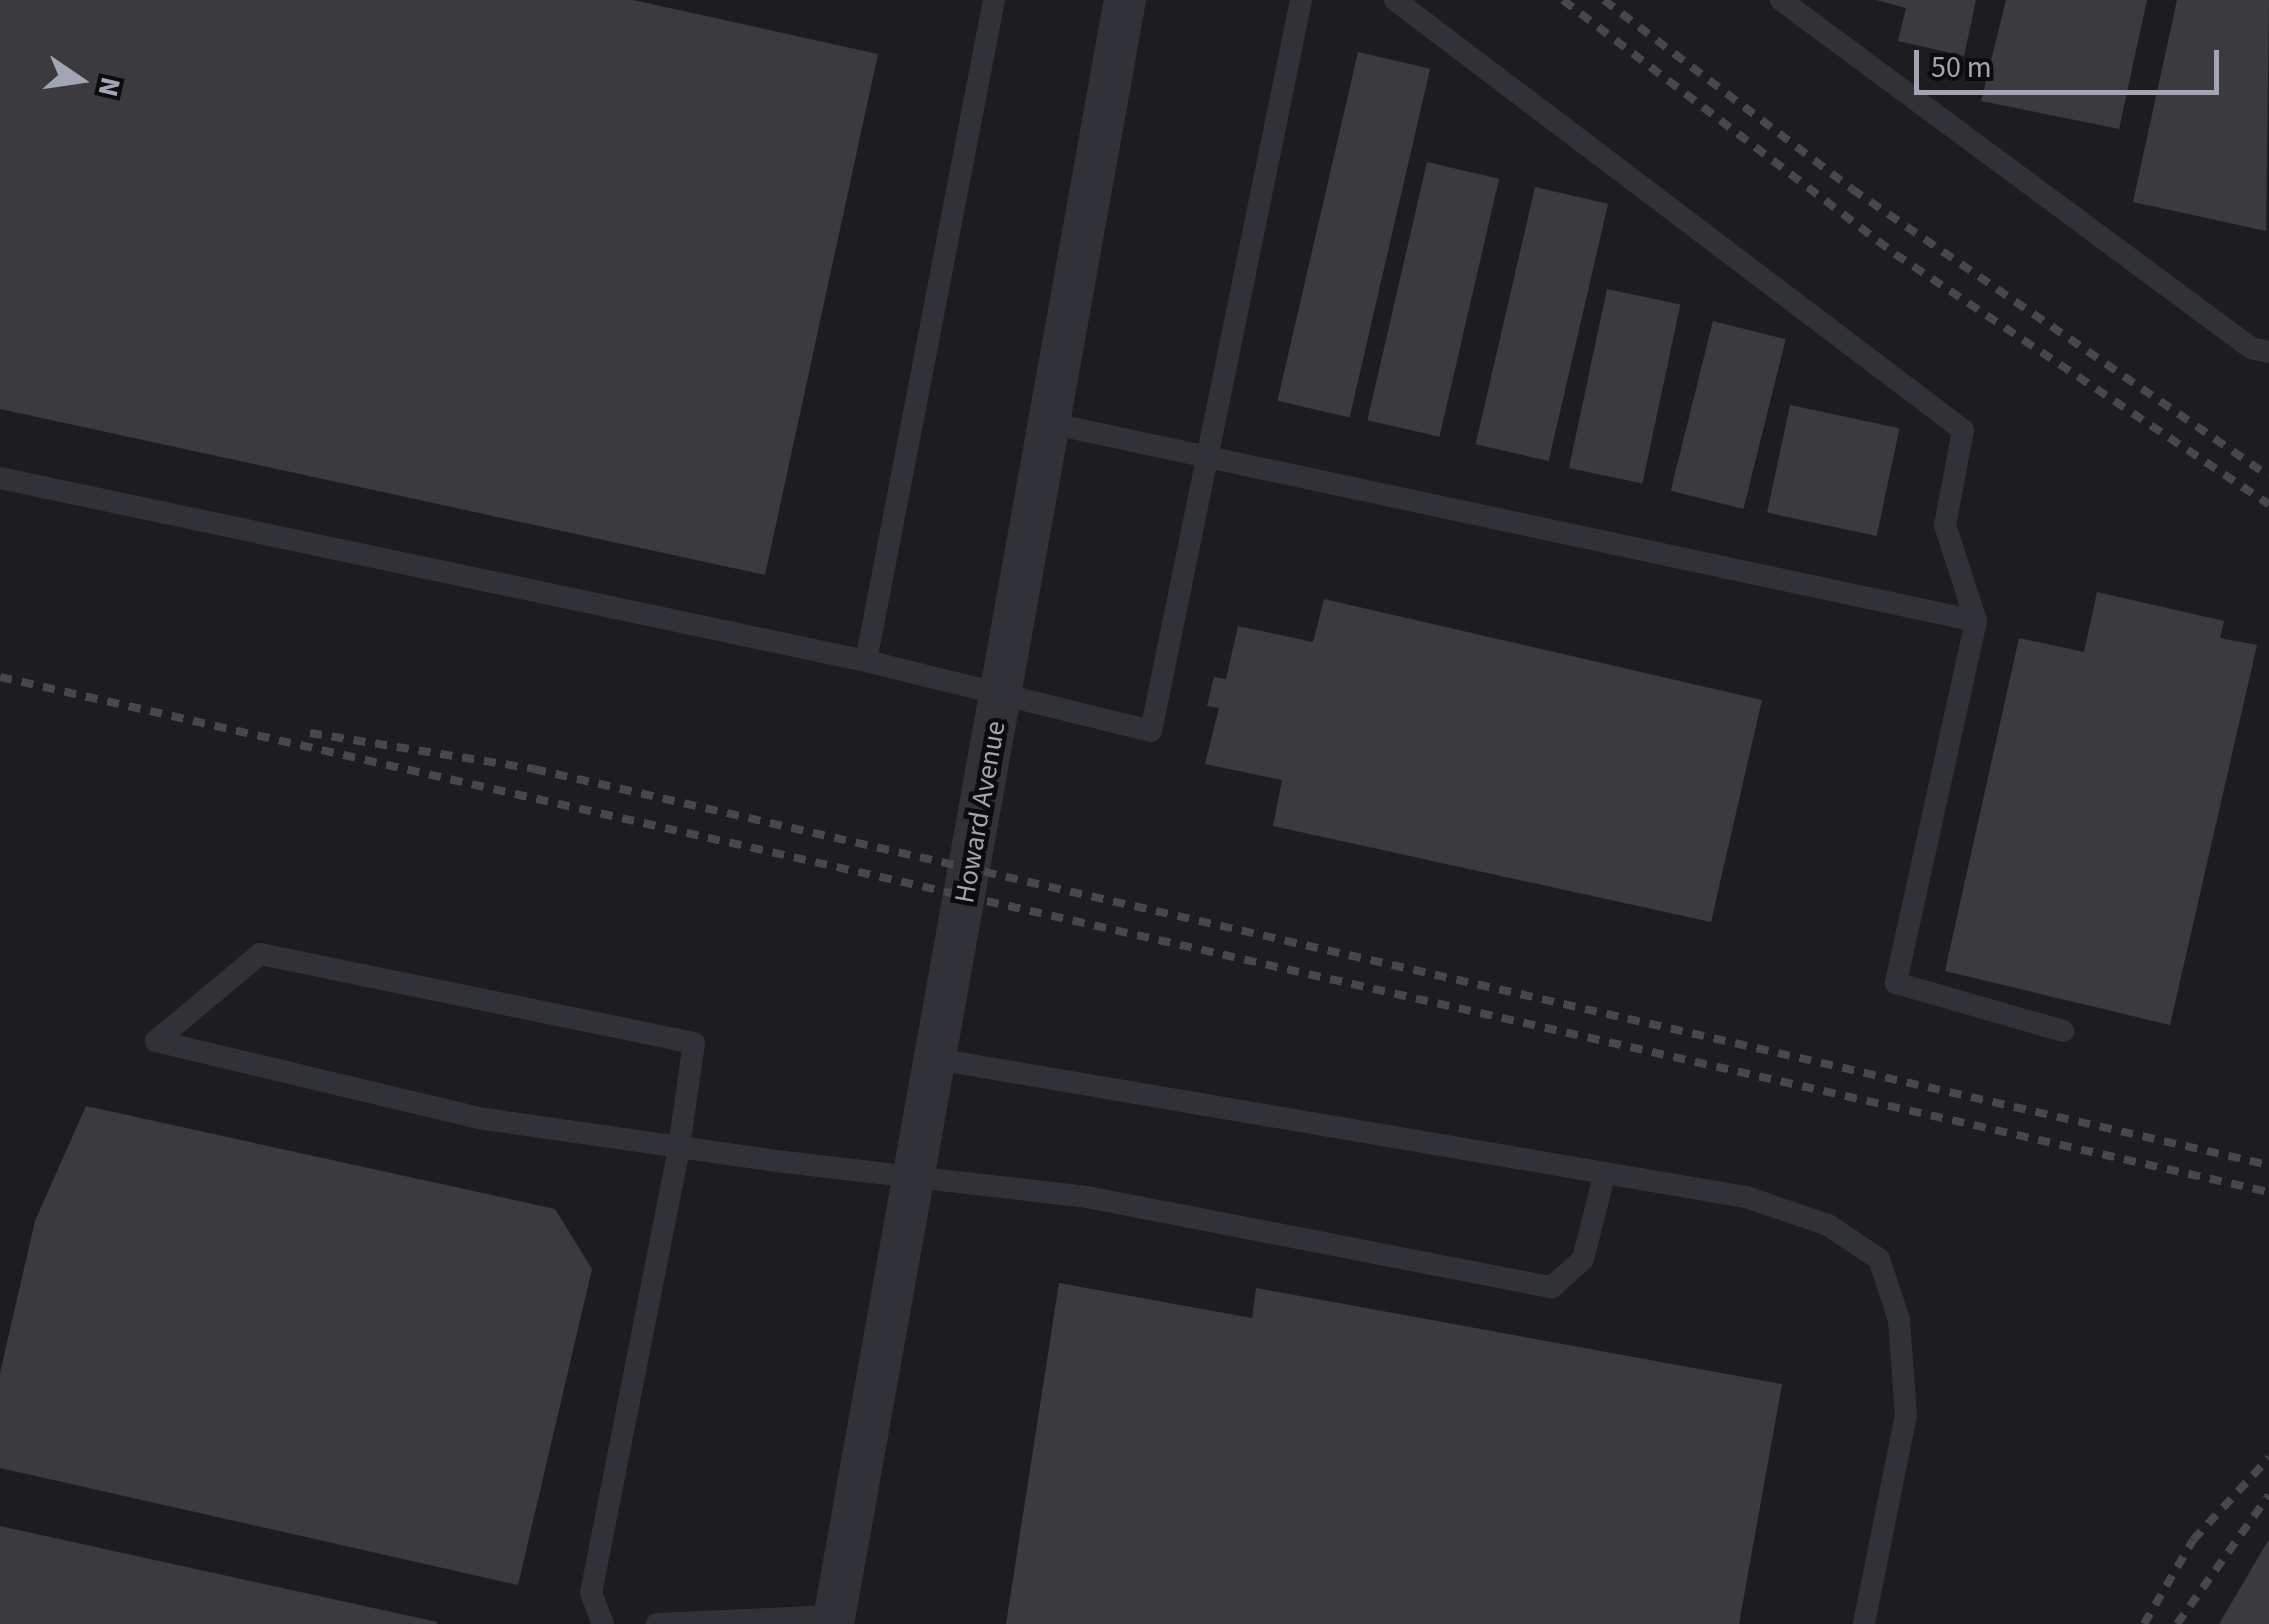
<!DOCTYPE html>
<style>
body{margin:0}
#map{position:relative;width:2269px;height:1624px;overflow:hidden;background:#101012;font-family:"Source Sans 3",sans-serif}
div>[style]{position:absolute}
.built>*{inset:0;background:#1d1c1f;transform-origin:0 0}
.building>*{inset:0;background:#3b3b3f;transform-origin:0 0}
.service>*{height:22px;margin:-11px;padding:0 11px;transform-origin:11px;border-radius:11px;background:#313237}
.minor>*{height:42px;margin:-21px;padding:0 21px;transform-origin:21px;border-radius:21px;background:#313237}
.rail>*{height:8px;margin-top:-4px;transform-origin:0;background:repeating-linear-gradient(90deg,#46484e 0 12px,transparent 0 22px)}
span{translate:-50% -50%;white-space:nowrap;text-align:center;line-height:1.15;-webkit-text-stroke:9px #0c0c0d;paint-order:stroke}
.street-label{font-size:28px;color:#a2a6b3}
.north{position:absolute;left:30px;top:30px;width:100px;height:100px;-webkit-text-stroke:8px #0c0c0d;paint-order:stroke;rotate:103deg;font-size:28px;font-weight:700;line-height:40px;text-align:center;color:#a2a6b3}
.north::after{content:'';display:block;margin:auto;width:35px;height:45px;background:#a2a6b3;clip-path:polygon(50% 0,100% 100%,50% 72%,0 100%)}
.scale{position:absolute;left:1914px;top:50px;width:305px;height:45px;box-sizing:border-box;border:5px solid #a2a6b3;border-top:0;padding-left:12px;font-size:30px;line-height:35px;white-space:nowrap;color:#a2a6b3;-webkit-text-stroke:8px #0c0c0d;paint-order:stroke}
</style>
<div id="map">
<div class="built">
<i style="left:0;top:0;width:2269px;height:1624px"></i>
</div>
<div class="building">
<i style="clip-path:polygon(0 0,633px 0,878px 54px,765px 575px,0 409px)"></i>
<i style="clip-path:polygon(1876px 0,1976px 0,1964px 56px,1898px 41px,1906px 8px)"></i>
<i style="clip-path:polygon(2006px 0,2147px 0,2119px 129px,1981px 101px)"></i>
<i style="clip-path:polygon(2177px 0,2269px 0,2266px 231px,2133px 202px)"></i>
<i style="left:1358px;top:52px;width:74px;height:358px;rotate:13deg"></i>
<i style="left:1427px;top:162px;width:74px;height:265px;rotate:13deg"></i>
<i style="left:1535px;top:187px;width:75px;height:264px;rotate:13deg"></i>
<i style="left:1607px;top:289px;width:75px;height:183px;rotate:12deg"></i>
<i style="left:1713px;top:321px;width:75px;height:175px;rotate:14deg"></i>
<i style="left:1790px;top:405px;width:112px;height:110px;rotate:12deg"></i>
<i style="clip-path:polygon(2097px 592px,2224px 621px,2220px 638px,2257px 645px,2170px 1025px,1945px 971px,2019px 638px,2084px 652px)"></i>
<i style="clip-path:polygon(1324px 599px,1762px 700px,1711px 922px,1273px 826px,1282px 780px,1205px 764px,1219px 708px,1207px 706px,1214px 677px,1226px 679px,1238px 626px,1313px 642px)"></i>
<i style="clip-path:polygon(86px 1106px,555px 1209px,592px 1269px,518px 1585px,0 1468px,0 1373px,35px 1221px)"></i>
<i style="clip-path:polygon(1059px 1283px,1252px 1318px,1256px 1288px,1782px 1384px,1739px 1624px,1006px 1624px)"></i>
<i style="clip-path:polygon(0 1526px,437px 1622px,437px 1624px,0 1624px)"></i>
<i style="clip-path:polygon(2269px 1539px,2269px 1624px,2219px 1624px)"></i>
</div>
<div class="service">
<i style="left:1395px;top:0;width:712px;rotate:37.13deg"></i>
<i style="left:1963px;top:430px;width:97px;rotate:100.7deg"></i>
<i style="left:1945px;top:525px;width:101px;rotate:72.1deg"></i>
<i style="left:1976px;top:621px;width:371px;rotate:102.5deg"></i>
<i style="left:1896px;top:983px;width:174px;rotate:16deg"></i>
<i style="left:1781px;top:0;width:585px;rotate:36.52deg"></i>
<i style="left:2251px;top:348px;width:18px;rotate:13deg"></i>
<i style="left:1049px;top:423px;width:948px;rotate:12.06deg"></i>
<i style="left:0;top:478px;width:885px;rotate:11.93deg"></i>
<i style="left:866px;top:661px;width:293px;rotate:13.8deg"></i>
<i style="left:1151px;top:731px;width:746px;rotate:-78.4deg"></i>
<i style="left:866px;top:661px;width:673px;rotate:-79.04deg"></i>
<i style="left:936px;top:1059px;width:822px;rotate:9.67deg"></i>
<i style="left:1746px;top:1197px;width:87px;rotate:18.9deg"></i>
<i style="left:1828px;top:1225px;width:61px;rotate:33.7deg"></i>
<i style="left:1879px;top:1259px;width:64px;rotate:71.8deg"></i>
<i style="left:1899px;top:1320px;width:95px;rotate:85.8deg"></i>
<i style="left:1906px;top:1415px;width:213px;rotate:101.4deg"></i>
<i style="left:603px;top:1624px;width:33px;rotate:-111deg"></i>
<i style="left:591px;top:1593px;width:455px;rotate:-78.8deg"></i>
<i style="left:679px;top:1147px;width:105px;rotate:-81.8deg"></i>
<i style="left:694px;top:1043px;width:443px;rotate:-168.4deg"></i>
<i style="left:260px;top:954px;width:136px;rotate:140.1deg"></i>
<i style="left:156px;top:1041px;width:331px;rotate:13.4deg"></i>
<i style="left:478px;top:1118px;width:203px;rotate:8.2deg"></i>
<i style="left:679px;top:1147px;width:107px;rotate:8.1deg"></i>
<i style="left:785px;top:1162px;width:304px;rotate:6.6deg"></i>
<i style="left:1087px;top:1197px;width:474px;rotate:11deg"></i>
<i style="left:1552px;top:1287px;width:42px;rotate:-42.1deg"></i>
<i style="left:1583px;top:1259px;width:81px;rotate:-75.8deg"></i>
<i style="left:657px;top:1624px;width:177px;rotate:-2.6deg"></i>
</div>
<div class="minor">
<i style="left:833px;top:1624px;width:1650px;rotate:-79.81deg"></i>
</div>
<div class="rail">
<i style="left:1563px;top:0;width:418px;rotate:37.4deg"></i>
<i style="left:1895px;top:254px;width:450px;rotate:33.8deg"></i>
<i style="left:1604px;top:0;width:312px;rotate:37.3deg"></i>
<i style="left:1852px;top:189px;width:506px;rotate:34.54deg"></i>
<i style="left:0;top:677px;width:2327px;rotate:12.79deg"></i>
<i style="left:310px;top:733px;width:227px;rotate:9.1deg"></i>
<i style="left:534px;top:769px;width:1780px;rotate:12.86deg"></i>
<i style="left:2144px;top:1624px;width:97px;rotate:-59.7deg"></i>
<i style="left:2193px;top:1540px;width:112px;rotate:-47.2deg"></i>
<i style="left:2177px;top:1624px;width:158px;rotate:-54.5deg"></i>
</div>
<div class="street-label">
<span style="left:980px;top:812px;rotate:-80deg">Howard Avenue</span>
</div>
<div class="north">N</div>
<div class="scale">50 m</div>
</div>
